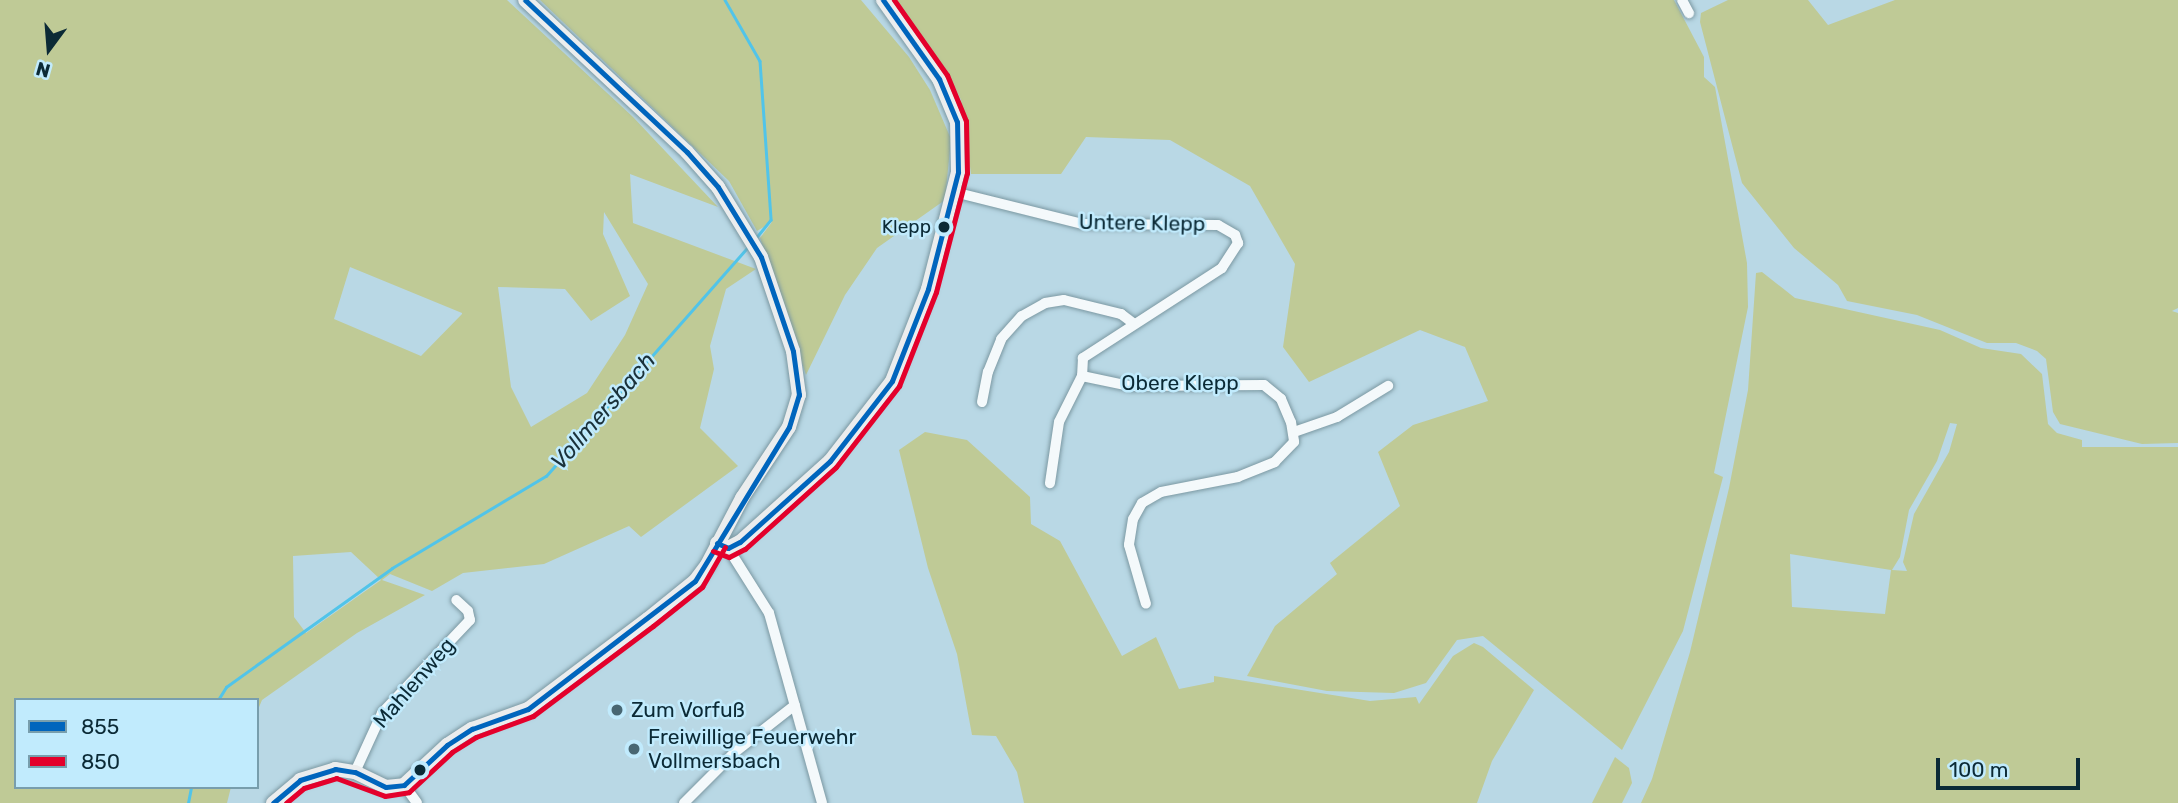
<!DOCTYPE html>
<meta charset="utf-8">
<style>
body{margin:0}
#map{position:relative;width:2178px;height:803px;overflow:hidden;background:#b9d8e5;font-family:Rubik,sans-serif}
div>[style]{position:absolute}
.green>*{inset:0;background:#bfca96}
.stream>*{height:2.5px;margin:-1.25px;padding:0 1.25px;transform-origin:1.25px;border-radius:1.25px;background:#51c4e9}
.roads{filter:drop-shadow(0 0 2px #7b98a2) drop-shadow(0 0 2px #7b98a2)}
.street>*{height:10px;margin:-5px;padding:0 5px;transform-origin:5px;border-radius:5px;background:#f4f9fb}
.secondary>*{height:14px;margin:-7px;padding:0 7px;transform-origin:7px;border-radius:7px;background:#ebedee}
.bus-1>*{height:5px;margin:-2.5px;padding:0 2.5px;transform-origin:2.5px;border-radius:2.5px;background:#0065bd}
.bus-2>*{height:5px;margin:-2.5px;padding:0 2.5px;transform-origin:2.5px;border-radius:2.5px;background:#e4002b}
.dots>*{width:19px;height:19px;translate:-50% -50%;box-sizing:border-box;border:4px solid #c1ebfd;border-radius:50%}
span{translate:-50% -50%;white-space:nowrap;text-align:center;line-height:1.15;-webkit-text-stroke:5px #c1ebfd;paint-order:stroke}
.bus-label{font-size:19px;color:#0b2a36}
.right{translate:-100% -50%;text-align:right}
.street-label{font-size:21px;color:#0b2a36}
.poi-label{font-size:21px;color:#0b2a36}
.left{translate:0 -50%;text-align:left}
.water-label{font-size:23px;color:#1a313a;font-style:italic}
.legend{position:absolute;left:14px;top:698px;width:245px;height:91px;box-sizing:border-box;background:#c1ebfd;border:2px solid #789ead;margin:0;padding:9px 12px;list-style:none;font-size:21px;color:#0b2a36}
.legend li{display:flex;align-items:center;gap:14px;height:35px}
.legend b{width:35px;border:2px solid #789ead}
.north{position:absolute;left:14px;top:14px;width:70px;height:70px;-webkit-text-stroke:5px #c1ebfd;paint-order:stroke;rotate:196deg;font-size:19px;font-weight:700;line-height:28px;text-align:center;color:#0b2a36}
.north::after{content:'';display:block;margin:auto;width:24px;height:32px;background:#0b2a36;clip-path:polygon(50% 0,100% 100%,50% 72%,0 100%)}
.scale{position:absolute;left:1936px;top:758px;width:144px;height:32px;box-sizing:border-box;border:4px solid #0b2a36;border-top:0;padding-left:9px;font-size:21px;line-height:24px;white-space:nowrap;color:#0b2a36;-webkit-text-stroke:5px #c1ebfd;paint-order:stroke}
</style>
<div id="map">
<div class="green">
<i style="clip-path:polygon(evenodd,0 0,507px 0,633px 117px,718px 207px,630px 174px,633px 223px,756px 269px,726px 289px,710px 346px,714px 369px,700px 428px,738px 466px,641px 537px,629px 526px,544px 564px,463px 573px,432px 591px,390px 574px,382px 580px,425px 595px,357px 633px,262px 700px,257px 712px,257px 700px,16px 700px,16px 787px,231px 787px,227px 803px,0 803px,0 0,604px 212px,648px 284px,625px 335px,587px 393px,531px 427px,511px 387px,498px 287px,565px 289px,591px 321px,630px 296px,603px 234px,604px 212px,0 0,350px 267px,462px 313px,462px 314px,421px 356px,334px 319px,350px 267px,0 0,351px 552px,381px 580px,306px 633px,294px 617px,293px 556px,351px 552px)"></i>
<i style="clip-path:polygon(540px 0,861px 0,909px 57px,930px 90px,951px 139px,945px 200px,877px 248px,845px 295px,806px 375px,760px 238px,772px 222px,757px 231px,729px 181px)"></i>
<i style="clip-path:polygon(892px 0,1674px 0,1704px 57px,1704px 77px,1715px 87px,1747px 263px,1748px 307px,1714px 473px,1723px 477px,1683px 631px,1622px 750px,1483px 636px,1457px 640px,1426px 683px,1394px 693px,1327px 691px,1247px 676px,1275px 626px,1337px 574px,1330px 563px,1400px 506px,1378px 452px,1413px 425px,1488px 401px,1465px 347px,1420px 330px,1309px 382px,1283px 347px,1295px 264px,1250px 186px,1170px 140px,1086px 137px,1061px 174px,971px 174px,961px 100px,946px 69px)"></i>
<i style="clip-path:polygon(1728px 0,1808px 0,1828px 25px,1895px 0,2178px 0,2178px 308px,2172px 311px,2178px 313px,2178px 443px,2142px 444px,2060px 424px,2053px 412px,2046px 359px,2037px 351px,2016px 343px,1987px 343px,1917px 315px,1847px 301px,1838px 285px,1794px 248px,1742px 183px,1700px 22px,1701px 13px)"></i>
<i style="clip-path:polygon(evenodd,1762px 272px,1795px 298px,1940px 330px,1981px 348px,2021px 354px,2042px 374px,2048px 424px,2057px 433px,2082px 440px,2082px 447px,2178px 447px,2178px 803px,1641px 803px,1652px 779px,1690px 652px,1729px 488px,1748px 390px,1756px 273px,1762px 272px,1950px 423px,1957px 424px,1949px 452px,1914px 514px,1903px 562px,1907px 571px,1892px 570px,1900px 557px,1909px 510px,1937px 461px,1950px 423px,1762px 272px,1790px 554px,1891px 570px,1885px 614px,1792px 607px,1790px 554px)"></i>
<i style="clip-path:polygon(925px 432px,967px 440px,1030px 497px,1031px 524px,1060px 541px,1122px 656px,1156px 637px,1179px 689px,1214px 682px,1214px 676px,1370px 701px,1416px 697px,1419px 704px,1453px 656px,1474px 643px,1483px 647px,1534px 690px,1492px 761px,1477px 803px,1024px 803px,1017px 772px,996px 736px,972px 735px,957px 654px,928px 568px,899px 450px)"></i>
<i style="clip-path:polygon(1615px 757px,1629px 768px,1632px 783px,1622px 803px,1592px 803px)"></i>
</div>
<div class="stream">
<i style="left:725px;top:0;width:70px;rotate:60.2deg"></i>
<i style="left:760px;top:61px;width:159px;rotate:86deg"></i>
<i style="left:771px;top:220px;width:22px;rotate:129deg"></i>
<i style="left:218px;top:700px;width:15px;rotate:-58deg"></i>
<i style="left:226px;top:687px;width:204px;rotate:-35.6deg"></i>
<i style="left:392px;top:568px;width:179px;rotate:-30.9deg"></i>
<i style="left:546px;top:476px;width:305px;rotate:-48.6deg"></i>
<i style="left:188px;top:803px;width:16px;rotate:-79deg"></i>
</div>
<div class="roads">
<div class="street">
<i style="left:1682px;top:0;width:15px;rotate:62deg"></i>
<i style="left:954px;top:192px;width:132px;rotate:14deg"></i>
<i style="left:1082px;top:224px;width:136px;rotate:0.4deg"></i>
<i style="left:1218px;top:225px;width:20px;rotate:30deg"></i>
<i style="left:1235px;top:235px;width:9px;rotate:69deg"></i>
<i style="left:1238px;top:243px;width:30px;rotate:123deg"></i>
<i style="left:1222px;top:268px;width:166px;rotate:147.1deg"></i>
<i style="left:1083px;top:358px;width:18px;rotate:93deg"></i>
<i style="left:1082px;top:376px;width:51px;rotate:116.6deg"></i>
<i style="left:1059px;top:422px;width:62px;rotate:98.4deg"></i>
<i style="left:1082px;top:376px;width:48px;rotate:12deg"></i>
<i style="left:1129px;top:386px;width:135px;rotate:-0.4deg"></i>
<i style="left:1264px;top:385px;width:22px;rotate:39deg"></i>
<i style="left:1281px;top:399px;width:25px;rotate:67deg"></i>
<i style="left:1291px;top:422px;width:20px;rotate:81deg"></i>
<i style="left:1294px;top:442px;width:28px;rotate:134deg"></i>
<i style="left:1275px;top:462px;width:40px;rotate:158deg"></i>
<i style="left:1238px;top:477px;width:78px;rotate:169deg"></i>
<i style="left:1161px;top:492px;width:22px;rotate:150deg"></i>
<i style="left:1142px;top:503px;width:18px;rotate:119deg"></i>
<i style="left:1133px;top:519px;width:26px;rotate:99deg"></i>
<i style="left:1129px;top:545px;width:61px;rotate:73.9deg"></i>
<i style="left:982px;top:402px;width:31px;rotate:-79deg"></i>
<i style="left:988px;top:372px;width:35px;rotate:-68deg"></i>
<i style="left:1001px;top:339px;width:31px;rotate:-48deg"></i>
<i style="left:1022px;top:316px;width:26px;rotate:-29deg"></i>
<i style="left:1045px;top:303px;width:19px;rotate:-9deg"></i>
<i style="left:1064px;top:300px;width:59px;rotate:13.8deg"></i>
<i style="left:1121px;top:314px;width:15px;rotate:37deg"></i>
<i style="left:1294px;top:432px;width:46px;rotate:-19.2deg"></i>
<i style="left:1337px;top:417px;width:60px;rotate:-31.3deg"></i>
<i style="left:728px;top:548px;width:77px;rotate:57.8deg"></i>
<i style="left:769px;top:613px;width:197px;rotate:74.4deg"></i>
<i style="left:355px;top:772px;width:65px;rotate:-65.4deg"></i>
<i style="left:382px;top:713px;width:128px;rotate:-46.6deg"></i>
<i style="left:470px;top:620px;width:9px;rotate:-103deg"></i>
<i style="left:468px;top:611px;width:16px;rotate:-137deg"></i>
<i style="left:404px;top:785px;width:22px;rotate:54deg"></i>
<i style="left:684px;top:803px;width:72px;rotate:-45deg"></i>
<i style="left:735px;top:752px;width:76px;rotate:-38.1deg"></i>
</div>
<div class="secondary">
<i style="left:717px;top:543px;width:12px;rotate:24deg"></i>
<i style="left:728px;top:548px;width:13px;rotate:-27deg"></i>
<i style="left:740px;top:542px;width:121px;rotate:-42deg"></i>
<i style="left:830px;top:461px;width:101px;rotate:-52.2deg"></i>
<i style="left:892px;top:381px;width:99px;rotate:-68.6deg"></i>
<i style="left:928px;top:289px;width:121px;rotate:-75.6deg"></i>
<i style="left:958px;top:172px;width:50px;rotate:-91.1deg"></i>
<i style="left:957px;top:122px;width:47px;rotate:-112.7deg"></i>
<i style="left:939px;top:79px;width:97px;rotate:-125.3deg"></i>
<i style="left:273px;top:803px;width:35px;rotate:-40deg"></i>
<i style="left:300px;top:780px;width:37px;rotate:-17deg"></i>
<i style="left:335px;top:769px;width:20px;rotate:9deg"></i>
<i style="left:355px;top:772px;width:34px;rotate:26deg"></i>
<i style="left:386px;top:787px;width:18px;rotate:-6deg"></i>
<i style="left:404px;top:785px;width:59px;rotate:-42.9deg"></i>
<i style="left:447px;top:745px;width:30px;rotate:-33deg"></i>
<i style="left:472px;top:729px;width:59px;rotate:-19.7deg"></i>
<i style="left:528px;top:709px;width:150px;rotate:-36.9deg"></i>
<i style="left:648px;top:619px;width:60px;rotate:-39deg"></i>
<i style="left:695px;top:581px;width:20px;rotate:-53deg"></i>
<i style="left:707px;top:565px;width:76px;rotate:-62.4deg"></i>
<i style="left:742px;top:498px;width:85px;rotate:-56.5deg"></i>
<i style="left:789px;top:427px;width:34px;rotate:-73deg"></i>
<i style="left:799px;top:395px;width:44px;rotate:-97.8deg"></i>
<i style="left:793px;top:351px;width:99px;rotate:-108.8deg"></i>
<i style="left:761px;top:257px;width:82px;rotate:-121.6deg"></i>
<i style="left:718px;top:187px;width:47px;rotate:-131.5deg"></i>
<i style="left:687px;top:152px;width:222px;rotate:-136.8deg"></i>
</div>
</div>
<div class="bus-1">
<i style="left:717px;top:543px;width:12px;rotate:24deg"></i>
<i style="left:728px;top:548px;width:13px;rotate:-27deg"></i>
<i style="left:740px;top:542px;width:121px;rotate:-42deg"></i>
<i style="left:830px;top:461px;width:101px;rotate:-52.2deg"></i>
<i style="left:892px;top:381px;width:99px;rotate:-68.6deg"></i>
<i style="left:928px;top:289px;width:121px;rotate:-75.6deg"></i>
<i style="left:958px;top:172px;width:50px;rotate:-91.1deg"></i>
<i style="left:957px;top:122px;width:47px;rotate:-112.7deg"></i>
<i style="left:939px;top:79px;width:97px;rotate:-125.3deg"></i>
<i style="left:273px;top:803px;width:35px;rotate:-40deg"></i>
<i style="left:300px;top:780px;width:37px;rotate:-17deg"></i>
<i style="left:335px;top:769px;width:20px;rotate:9deg"></i>
<i style="left:355px;top:772px;width:34px;rotate:26deg"></i>
<i style="left:386px;top:787px;width:18px;rotate:-6deg"></i>
<i style="left:404px;top:785px;width:59px;rotate:-42.9deg"></i>
<i style="left:447px;top:745px;width:30px;rotate:-33deg"></i>
<i style="left:472px;top:729px;width:59px;rotate:-19.7deg"></i>
<i style="left:528px;top:709px;width:210px;rotate:-37.5deg"></i>
<i style="left:695px;top:581px;width:180px;rotate:-58.6deg"></i>
<i style="left:789px;top:427px;width:34px;rotate:-73deg"></i>
<i style="left:799px;top:395px;width:44px;rotate:-97.8deg"></i>
<i style="left:793px;top:351px;width:99px;rotate:-108.8deg"></i>
<i style="left:761px;top:257px;width:82px;rotate:-121.6deg"></i>
<i style="left:718px;top:187px;width:47px;rotate:-131.5deg"></i>
<i style="left:687px;top:152px;width:222px;rotate:-136.8deg"></i>
</div>
<div class="bus-2">
<i style="left:713px;top:551px;width:17px;rotate:21deg"></i>
<i style="left:729px;top:557px;width:18px;rotate:-27deg"></i>
<i style="left:745px;top:549px;width:122px;rotate:-42deg"></i>
<i style="left:836px;top:467px;width:103px;rotate:-52.1deg"></i>
<i style="left:899px;top:386px;width:101px;rotate:-68.5deg"></i>
<i style="left:936px;top:292px;width:123px;rotate:-75.4deg"></i>
<i style="left:967px;top:173px;width:52px;rotate:-91.1deg"></i>
<i style="left:966px;top:121px;width:50px;rotate:-112.4deg"></i>
<i style="left:947px;top:75px;width:92px;rotate:-125.2deg"></i>
<i style="left:286px;top:803px;width:23px;rotate:-40deg"></i>
<i style="left:304px;top:788px;width:34px;rotate:-17deg"></i>
<i style="left:336px;top:778px;width:52px;rotate:20.2deg"></i>
<i style="left:385px;top:796px;width:24px;rotate:-9deg"></i>
<i style="left:409px;top:792px;width:59px;rotate:-42.9deg"></i>
<i style="left:452px;top:752px;width:28px;rotate:-32deg"></i>
<i style="left:476px;top:737px;width:61px;rotate:-20.2deg"></i>
<i style="left:533px;top:716px;width:150px;rotate:-36.9deg"></i>
<i style="left:653px;top:626px;width:63px;rotate:-38.5deg"></i>
<i style="left:702px;top:587px;width:46px;rotate:-60.1deg"></i>
</div>
<div class="dots">
<i style="left:944px;top:227px;background:#0b2a36"></i>
<i style="left:617px;top:710px;background:#486773"></i>
<i style="left:634px;top:749px;background:#486773"></i>
<i style="left:420px;top:770px;background:#0b2a36"></i>
</div>
<div class="bus-label">
<span class="right" style="left:931px;top:227px">Klepp</span>
</div>
<div class="street-label">
<span style="left:1142px;top:223px;rotate:1deg">Untere Klepp</span>
<span style="left:1180px;top:383px">Obere Klepp</span>
<span style="left:414px;top:683px;rotate:-49deg">Mahlenweg</span>
</div>
<div class="poi-label">
<span class="left" style="left:631px;top:710px">Zum Vorfuß</span>
<span class="left" style="left:648px;top:749px">Freiwillige Feuerwehr<br>Vollmersbach</span>
</div>
<div class="water-label">
<span style="left:603px;top:411px;rotate:-49deg">Vollmersbach</span>
</div>
<ul class="legend">
<li><b style="height:9px;background:#0065bd"></b>855</li>
<li><b style="height:9px;background:#e4002b"></b>850</li>
</ul>
<div class="north">N</div>
<div class="scale">100 m</div>
</div>
